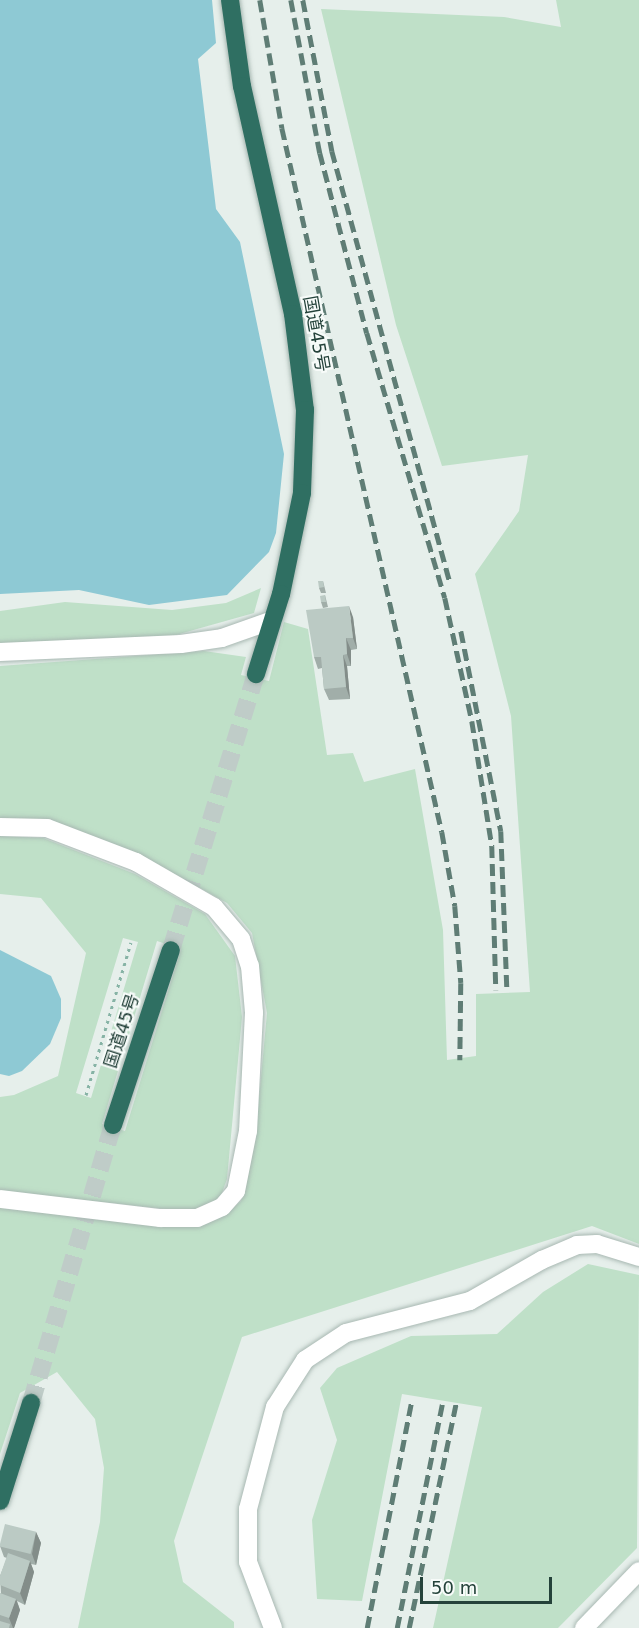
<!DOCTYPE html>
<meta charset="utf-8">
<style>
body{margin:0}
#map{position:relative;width:639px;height:1628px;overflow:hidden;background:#e6efeb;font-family:"DejaVu Sans","Noto Sans JP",sans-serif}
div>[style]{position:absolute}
.green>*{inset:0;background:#bfe0c8}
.water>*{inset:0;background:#8ec9d4}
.highway-tunnel>*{height:18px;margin-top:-9px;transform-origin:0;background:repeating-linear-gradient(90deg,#bfccc8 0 18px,transparent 0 27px)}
.path>*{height:3px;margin-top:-1.5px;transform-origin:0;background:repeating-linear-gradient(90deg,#86b3a5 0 3px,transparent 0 7.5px)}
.roads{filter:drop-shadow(0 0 2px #a8b8b2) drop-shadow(0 0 2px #a8b8b2)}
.minor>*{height:18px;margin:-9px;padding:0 9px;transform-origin:9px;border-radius:9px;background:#fff}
.highway>*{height:18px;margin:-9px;padding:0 9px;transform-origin:9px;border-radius:9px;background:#2f6f62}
.rail>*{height:4.5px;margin-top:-2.25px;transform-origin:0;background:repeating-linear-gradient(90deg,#5f7d75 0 12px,transparent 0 18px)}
.wall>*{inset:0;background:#a1aea9}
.shaded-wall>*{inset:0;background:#838d89}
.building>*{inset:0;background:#bbcac4;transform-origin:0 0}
span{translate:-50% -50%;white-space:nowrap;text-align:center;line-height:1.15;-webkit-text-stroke:4.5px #f7fbf9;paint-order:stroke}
.street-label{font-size:18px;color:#24423a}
.scale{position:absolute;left:420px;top:1577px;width:132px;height:27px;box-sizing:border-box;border:3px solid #24423a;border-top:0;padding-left:8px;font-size:18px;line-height:21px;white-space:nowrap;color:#24423a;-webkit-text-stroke:4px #f7fbf9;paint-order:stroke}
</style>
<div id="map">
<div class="green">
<i style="clip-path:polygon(556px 0,639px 0,639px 1244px,592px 1226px,242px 1337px,174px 1541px,183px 1582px,234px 1622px,234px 1628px,78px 1628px,100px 1522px,104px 1468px,95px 1419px,57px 1372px,20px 1393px,0 1454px,0 1208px,197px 1227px,224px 1216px,241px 1201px,256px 1131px,267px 1013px,252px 933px,227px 903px,139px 854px,0 821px,0 666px,204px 651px,246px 657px,241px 675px,269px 681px,284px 622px,308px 629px,327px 755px,353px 753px,364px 782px,415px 769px,443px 930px,447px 1060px,476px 1056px,476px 994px,530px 992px,511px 716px,475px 574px,519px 511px,528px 455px,442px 466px,396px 325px,321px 9px,504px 17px,561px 27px)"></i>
<i style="clip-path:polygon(261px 588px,254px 613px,165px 638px,0 643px,0 611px,65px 602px,172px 610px,226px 603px)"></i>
<i style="clip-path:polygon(evenodd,0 836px,43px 838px,135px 874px,205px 914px,235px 956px,242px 1017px,227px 1179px,219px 1201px,194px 1212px,0 1191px,0 1097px,14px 1095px,58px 1076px,86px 953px,41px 898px,0 894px,0 836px,123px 938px,138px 942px,91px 1098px,76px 1093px,123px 938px,0 836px,157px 941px,181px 949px,125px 1131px,102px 1124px,157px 941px)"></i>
<i style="clip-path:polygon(588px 1264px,639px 1275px,637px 1548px,558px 1628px,433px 1628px,482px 1407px,402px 1394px,362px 1601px,317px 1599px,312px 1520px,337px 1440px,320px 1388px,337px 1368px,411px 1336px,497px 1334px,543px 1292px)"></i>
</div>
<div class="water">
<i style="clip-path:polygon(0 0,212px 0,216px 43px,198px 59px,216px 209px,240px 242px,284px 454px,276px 533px,269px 552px,227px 595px,149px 605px,79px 590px,0 594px)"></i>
<i style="clip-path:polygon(0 950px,51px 976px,61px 999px,61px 1018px,50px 1044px,22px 1071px,9px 1076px,0 1074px)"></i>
</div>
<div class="highway-tunnel">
<i style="left:171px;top:950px;width:289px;rotate:-72.9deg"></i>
<i style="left:31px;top:1403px;width:290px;rotate:-73.6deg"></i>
</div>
<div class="path">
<i style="left:86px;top:1095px;width:159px;rotate:-73.6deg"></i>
</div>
<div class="roads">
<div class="minor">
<i style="left:0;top:652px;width:181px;rotate:-2.5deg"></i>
<i style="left:181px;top:644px;width:41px;rotate:-8.3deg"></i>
<i style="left:222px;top:638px;width:54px;rotate:-19.4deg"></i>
<i style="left:0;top:827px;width:47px;rotate:1.2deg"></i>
<i style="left:47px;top:828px;width:95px;rotate:20.9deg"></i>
<i style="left:136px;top:862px;width:90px;rotate:30deg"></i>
<i style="left:214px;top:907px;width:42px;rotate:49.8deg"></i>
<i style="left:241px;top:939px;width:28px;rotate:72deg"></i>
<i style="left:250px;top:966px;width:47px;rotate:85.1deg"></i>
<i style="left:254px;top:1013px;width:118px;rotate:92.9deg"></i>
<i style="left:248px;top:1131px;width:61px;rotate:101.3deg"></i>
<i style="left:236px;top:1191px;width:21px;rotate:131deg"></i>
<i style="left:222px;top:1207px;width:27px;rotate:156deg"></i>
<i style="left:197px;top:1218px;width:37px;rotate:180deg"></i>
<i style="left:160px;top:1218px;width:161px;rotate:-173.2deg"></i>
<i style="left:273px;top:1628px;width:71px;rotate:-110.7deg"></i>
<i style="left:248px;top:1562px;width:53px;rotate:-90deg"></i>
<i style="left:248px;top:1509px;width:106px;rotate:-75.2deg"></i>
<i style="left:275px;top:1407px;width:56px;rotate:-57.4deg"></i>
<i style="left:305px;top:1360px;width:49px;rotate:-33.4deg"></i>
<i style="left:346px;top:1333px;width:128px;rotate:-14.5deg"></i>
<i style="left:470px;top:1301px;width:83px;rotate:-29.7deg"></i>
<i style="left:542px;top:1260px;width:38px;rotate:-23deg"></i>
<i style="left:577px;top:1245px;width:20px;rotate:-3deg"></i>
<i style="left:597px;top:1244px;width:44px;rotate:17.2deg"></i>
<i style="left:584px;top:1628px;width:79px;rotate:-46deg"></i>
</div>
<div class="highway">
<i style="left:230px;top:0;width:87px;rotate:82.1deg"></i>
<i style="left:242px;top:86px;width:234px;rotate:77.4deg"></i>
<i style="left:293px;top:314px;width:97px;rotate:82.9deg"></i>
<i style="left:305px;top:410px;width:83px;rotate:92.1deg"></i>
<i style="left:302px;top:493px;width:103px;rotate:101.7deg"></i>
<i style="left:281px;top:594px;width:84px;rotate:107.4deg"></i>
<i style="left:113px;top:1125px;width:184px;rotate:-71.7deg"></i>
<i style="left:0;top:1501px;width:103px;rotate:-72.4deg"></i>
</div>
</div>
<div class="rail">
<i style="left:260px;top:0;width:130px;rotate:80.2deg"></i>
<i style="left:282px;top:128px;width:722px;rotate:77.2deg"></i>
<i style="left:442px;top:832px;width:75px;rotate:80deg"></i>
<i style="left:455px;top:906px;width:77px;rotate:85.5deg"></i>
<i style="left:461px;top:983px;width:77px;rotate:90.7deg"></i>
<i style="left:291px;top:0;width:156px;rotate:79.3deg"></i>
<i style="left:320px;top:153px;width:186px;rotate:75.4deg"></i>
<i style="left:367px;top:333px;width:276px;rotate:73.6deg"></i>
<i style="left:445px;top:598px;width:126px;rotate:77.6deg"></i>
<i style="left:472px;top:721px;width:127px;rotate:80.9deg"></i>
<i style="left:492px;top:846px;width:144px;rotate:88.4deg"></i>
<i style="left:303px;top:0;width:154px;rotate:79.1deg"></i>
<i style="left:332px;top:151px;width:446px;rotate:74.7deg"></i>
<i style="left:461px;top:631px;width:204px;rotate:78.7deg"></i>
<i style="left:501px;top:831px;width:158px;rotate:87.8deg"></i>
<i style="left:367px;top:1628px;width:229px;rotate:-78.9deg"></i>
<i style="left:397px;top:1628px;width:228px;rotate:-78.6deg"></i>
<i style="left:409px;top:1628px;width:229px;rotate:-78.2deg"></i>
</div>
<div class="wall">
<i style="clip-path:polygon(323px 581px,326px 593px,321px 593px,319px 588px)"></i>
<i style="clip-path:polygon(325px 595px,328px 607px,323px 608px,321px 602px)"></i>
<i style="clip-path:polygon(353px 617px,357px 649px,351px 650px,351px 666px,347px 666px,350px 699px,329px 700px,324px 689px,322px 668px,318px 669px,314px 657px)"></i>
<i style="clip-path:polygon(36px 1532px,41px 1543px,36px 1565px,31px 1564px,34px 1572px,25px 1605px,17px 1601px,20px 1610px,14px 1628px,0 1628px,0 1593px,1px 1594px,0 1576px,7px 1558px,4px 1557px,0 1546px)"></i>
</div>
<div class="shaded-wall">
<i style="clip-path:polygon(349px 606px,353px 617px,357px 649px,353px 638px)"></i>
<i style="clip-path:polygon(346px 638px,351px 650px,351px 666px,347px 654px)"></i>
<i style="clip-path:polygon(343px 655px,347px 666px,350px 699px,346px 687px)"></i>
<i style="clip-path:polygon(36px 1532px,41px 1543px,36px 1565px,32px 1554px)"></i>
<i style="clip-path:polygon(30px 1561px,34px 1572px,25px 1605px,20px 1593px)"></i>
<i style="clip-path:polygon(16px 1599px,20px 1610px,14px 1628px,13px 1628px,9px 1618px)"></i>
</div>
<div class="building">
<i style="clip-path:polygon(318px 581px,323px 581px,324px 587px,319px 588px)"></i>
<i style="clip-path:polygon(325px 595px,326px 602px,321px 602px,320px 596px)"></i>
<i style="clip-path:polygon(349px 606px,353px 638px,346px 638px,347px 654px,343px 655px,346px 687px,324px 689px,321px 657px,314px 657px,306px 610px)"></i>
<i style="left:5px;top:1524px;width:32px;height:23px;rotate:14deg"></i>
<i style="clip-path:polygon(8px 1553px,30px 1561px,20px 1593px,0 1585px,0 1576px)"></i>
<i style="clip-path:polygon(0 1593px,16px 1599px,9px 1618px,0 1615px)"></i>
<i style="clip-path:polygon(0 1621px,10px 1624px,9px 1628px,0 1628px)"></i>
</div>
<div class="street-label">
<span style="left:316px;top:334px;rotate:80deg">国道45号</span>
<span style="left:122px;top:1031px;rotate:-72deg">国道45号</span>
</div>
<div class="scale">50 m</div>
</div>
